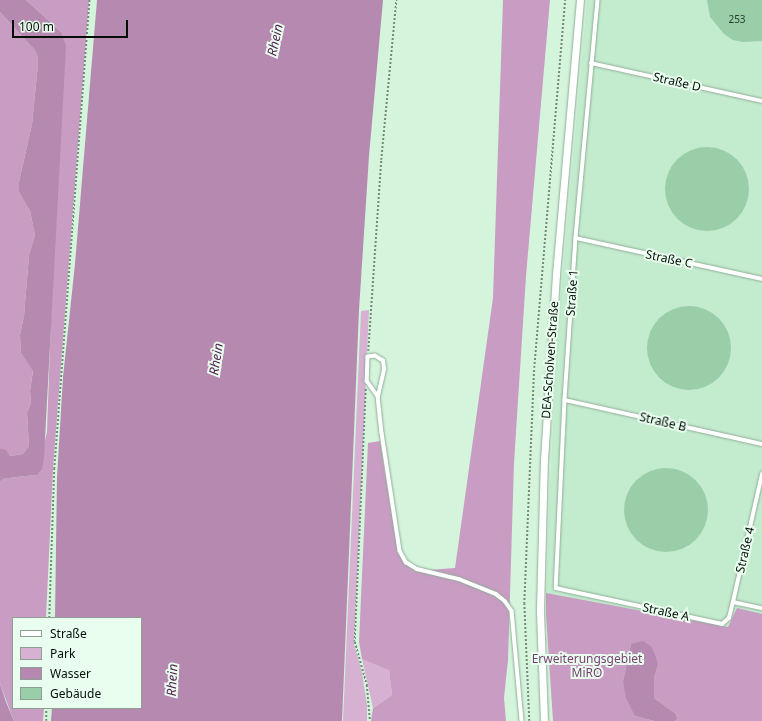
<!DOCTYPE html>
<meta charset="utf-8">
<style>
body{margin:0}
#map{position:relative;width:762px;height:721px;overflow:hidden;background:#d4f4dc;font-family:"Noto Sans",sans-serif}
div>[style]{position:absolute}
.built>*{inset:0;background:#c3ebce}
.green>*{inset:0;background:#d6b1d1}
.forest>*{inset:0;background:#c99cc3}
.water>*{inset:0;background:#b589b0}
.building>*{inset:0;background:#9acea9}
.round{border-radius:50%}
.path>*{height:1.5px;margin-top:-0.75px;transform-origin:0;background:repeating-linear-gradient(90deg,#738979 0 2px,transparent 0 4px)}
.roads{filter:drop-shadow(0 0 1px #8fae97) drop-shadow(0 0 1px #8fae97)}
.service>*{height:3.5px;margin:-1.75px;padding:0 1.75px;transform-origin:1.75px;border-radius:1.75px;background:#fff}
.minor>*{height:7px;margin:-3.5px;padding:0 3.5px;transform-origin:3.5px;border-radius:3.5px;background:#fff}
span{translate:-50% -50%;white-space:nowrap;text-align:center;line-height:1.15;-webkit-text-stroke:4px #eafeef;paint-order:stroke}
.number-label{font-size:10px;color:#2a3e30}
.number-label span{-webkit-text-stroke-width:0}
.street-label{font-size:12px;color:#040e07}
.park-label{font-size:12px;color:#773f72}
.water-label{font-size:13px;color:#582254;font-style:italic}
.legend{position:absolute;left:12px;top:617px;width:130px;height:92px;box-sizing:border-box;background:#eafeef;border:1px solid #8e9e92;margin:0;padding:5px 7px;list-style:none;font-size:12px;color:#040e07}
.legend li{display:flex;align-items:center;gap:8px;height:20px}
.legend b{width:20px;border:1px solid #8e9e92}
.scale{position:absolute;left:12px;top:20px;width:116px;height:18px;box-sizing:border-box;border:2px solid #040e07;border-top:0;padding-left:5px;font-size:12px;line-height:14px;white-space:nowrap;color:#040e07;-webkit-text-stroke:3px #eafeef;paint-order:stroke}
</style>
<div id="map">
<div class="built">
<i style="clip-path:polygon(587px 0,762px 0,762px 666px,546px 615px,549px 505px,558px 327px)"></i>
</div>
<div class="green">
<i style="clip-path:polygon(369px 310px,354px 644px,362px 672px,367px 705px,367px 721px,343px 721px,361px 311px)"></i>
<i style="clip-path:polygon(362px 659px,389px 669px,392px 695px,373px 708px)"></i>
</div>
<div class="forest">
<i style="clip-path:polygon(26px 0,89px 0,53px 469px,46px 618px,13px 618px,13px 708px,44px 708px,43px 721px,14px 721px,0 684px,0 482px,3px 479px,16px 477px,37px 475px,47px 432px,61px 32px)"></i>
<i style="clip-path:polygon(503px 0,550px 0,526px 276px,514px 463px,508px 660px,504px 698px,506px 721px,371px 721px,373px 708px,392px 695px,389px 670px,362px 659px,359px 642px,368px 443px,380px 441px,398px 553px,406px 564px,415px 571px,455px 568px,493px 298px)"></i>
<i style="clip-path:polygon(0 12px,33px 48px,37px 54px,38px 64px,32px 124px,19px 182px,19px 192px,30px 211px,35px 235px,29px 255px,24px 316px,20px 335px,21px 353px,33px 370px,30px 391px,31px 403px,27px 413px,29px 446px,23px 454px,10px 456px,6px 451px,0 448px)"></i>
<i style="clip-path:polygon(546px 593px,728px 627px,737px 608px,762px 614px,762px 721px,675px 721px,678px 719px,675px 713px,654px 698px,654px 678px,658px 665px,631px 644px,623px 681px,635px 716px,654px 721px,553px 721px,546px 615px)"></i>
</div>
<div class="water">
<i style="clip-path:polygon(0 0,26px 0,61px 32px,66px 46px,44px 458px,42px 469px,37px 475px,16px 477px,3px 479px,0 482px,0 448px,6px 450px,10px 456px,23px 454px,29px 446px,27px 413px,31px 403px,30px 391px,33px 371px,21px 353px,20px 335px,24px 316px,29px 255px,35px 235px,30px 211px,19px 192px,19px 182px,32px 124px,38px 64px,37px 54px,33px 48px,0 12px)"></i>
<i style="clip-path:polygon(97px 0,383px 0,369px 156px,359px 310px,342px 721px,51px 721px,52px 708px,141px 708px,141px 618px,55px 618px,57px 477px,63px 377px,75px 264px)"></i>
<i style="clip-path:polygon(643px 641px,651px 646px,656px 657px,658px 665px,654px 678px,654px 698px,675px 713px,678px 719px,675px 721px,654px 721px,635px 716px,626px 698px,623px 681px,631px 644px)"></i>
<i style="clip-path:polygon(0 684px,6px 702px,14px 721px,0 721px)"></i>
</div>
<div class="building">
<i style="clip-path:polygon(707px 0,762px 0,762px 41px,743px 42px,733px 40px,724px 34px,710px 17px)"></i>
<i class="round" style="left:665px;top:147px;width:84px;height:84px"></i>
<i class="round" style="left:647px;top:306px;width:84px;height:84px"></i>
<i class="round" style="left:624px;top:468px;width:84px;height:84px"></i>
</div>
<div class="path">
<i style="left:368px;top:351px;width:191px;rotate:-86.1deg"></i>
<i style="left:381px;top:160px;width:161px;rotate:-84.6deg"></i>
<i style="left:366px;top:389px;width:253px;rotate:92.5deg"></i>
<i style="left:355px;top:642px;width:45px;rotate:74.4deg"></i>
<i style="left:367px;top:685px;width:36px;rotate:85deg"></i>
<i style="left:49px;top:618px;width:149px;rotate:-88.1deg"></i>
<i style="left:54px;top:469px;width:470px;rotate:-85.7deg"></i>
<i style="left:46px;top:721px;width:13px;rotate:-90deg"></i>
<i style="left:529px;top:721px;width:117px;rotate:-92.4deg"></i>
<i style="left:524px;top:604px;width:236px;rotate:-87.6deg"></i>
<i style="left:534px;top:368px;width:369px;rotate:-85.2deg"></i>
</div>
<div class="roads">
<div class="service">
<i style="left:598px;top:0;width:239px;rotate:95.3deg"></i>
<i style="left:576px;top:238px;width:162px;rotate:93.9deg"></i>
<i style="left:565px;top:400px;width:188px;rotate:92.7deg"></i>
<i style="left:556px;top:588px;width:170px;rotate:12.2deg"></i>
<i style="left:722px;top:624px;width:9px;rotate:-41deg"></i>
<i style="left:729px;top:618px;width:16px;rotate:-76deg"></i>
<i style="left:733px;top:602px;width:30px;rotate:12deg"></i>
<i style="left:591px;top:63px;width:175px;rotate:12.5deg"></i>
<i style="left:576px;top:238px;width:190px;rotate:12.4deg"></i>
<i style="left:378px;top:396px;width:28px;rotate:-77deg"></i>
<i style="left:384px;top:369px;width:8px;rotate:-97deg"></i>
<i style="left:383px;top:361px;width:9px;rotate:-148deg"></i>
<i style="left:375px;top:356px;width:7px;rotate:172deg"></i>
<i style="left:368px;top:357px;width:24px;rotate:92deg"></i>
<i style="left:367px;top:381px;width:19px;rotate:54deg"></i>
<i style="left:378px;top:396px;width:37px;rotate:84deg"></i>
<i style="left:382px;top:433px;width:119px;rotate:81.3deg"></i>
<i style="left:400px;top:551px;width:13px;rotate:61deg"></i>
<i style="left:406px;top:562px;width:13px;rotate:32deg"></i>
<i style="left:417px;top:569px;width:43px;rotate:13.4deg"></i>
<i style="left:459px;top:579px;width:40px;rotate:22deg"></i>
<i style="left:496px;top:594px;width:11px;rotate:38deg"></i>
<i style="left:505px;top:601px;width:12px;rotate:55deg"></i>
<i style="left:512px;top:611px;width:110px;rotate:84.8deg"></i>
<i style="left:565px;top:400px;width:202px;rotate:12.6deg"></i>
<i style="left:733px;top:602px;width:131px;rotate:-77.2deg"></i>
</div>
<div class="minor">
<i style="left:544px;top:721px;width:111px;rotate:-92.1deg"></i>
<i style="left:540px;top:610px;width:150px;rotate:-88.5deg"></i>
<i style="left:544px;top:460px;width:186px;rotate:-86.3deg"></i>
<i style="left:556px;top:274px;width:275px;rotate:-85deg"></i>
</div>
</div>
<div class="number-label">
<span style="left:737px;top:20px">253</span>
</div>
<div class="street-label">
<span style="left:677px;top:82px;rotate:13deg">Straße D</span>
<span style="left:669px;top:259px;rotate:12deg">Straße C</span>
<span style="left:572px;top:293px;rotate:-86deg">Straße 1</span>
<span style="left:550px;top:360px;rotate:-86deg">DEA-Scholven-Straße</span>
<span style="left:663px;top:422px;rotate:13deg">Straße B</span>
<span style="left:745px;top:550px;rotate:-77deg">Straße 4</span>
<span style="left:666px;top:612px;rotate:12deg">Straße A</span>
</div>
<div class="park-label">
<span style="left:587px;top:666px">Erweiterungsgebiet<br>MiRO</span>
</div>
<div class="water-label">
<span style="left:275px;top:40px;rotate:-78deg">Rhein</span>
<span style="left:216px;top:359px;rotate:-81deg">Rhein</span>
<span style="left:172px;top:680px;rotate:-87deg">Rhein</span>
</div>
<ul class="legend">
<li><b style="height:5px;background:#fff"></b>Straße</li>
<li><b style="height:11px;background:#d6b1d1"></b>Park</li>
<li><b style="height:11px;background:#b589b0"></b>Wasser</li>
<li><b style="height:11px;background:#9acea9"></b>Gebäude</li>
</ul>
<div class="scale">100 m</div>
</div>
